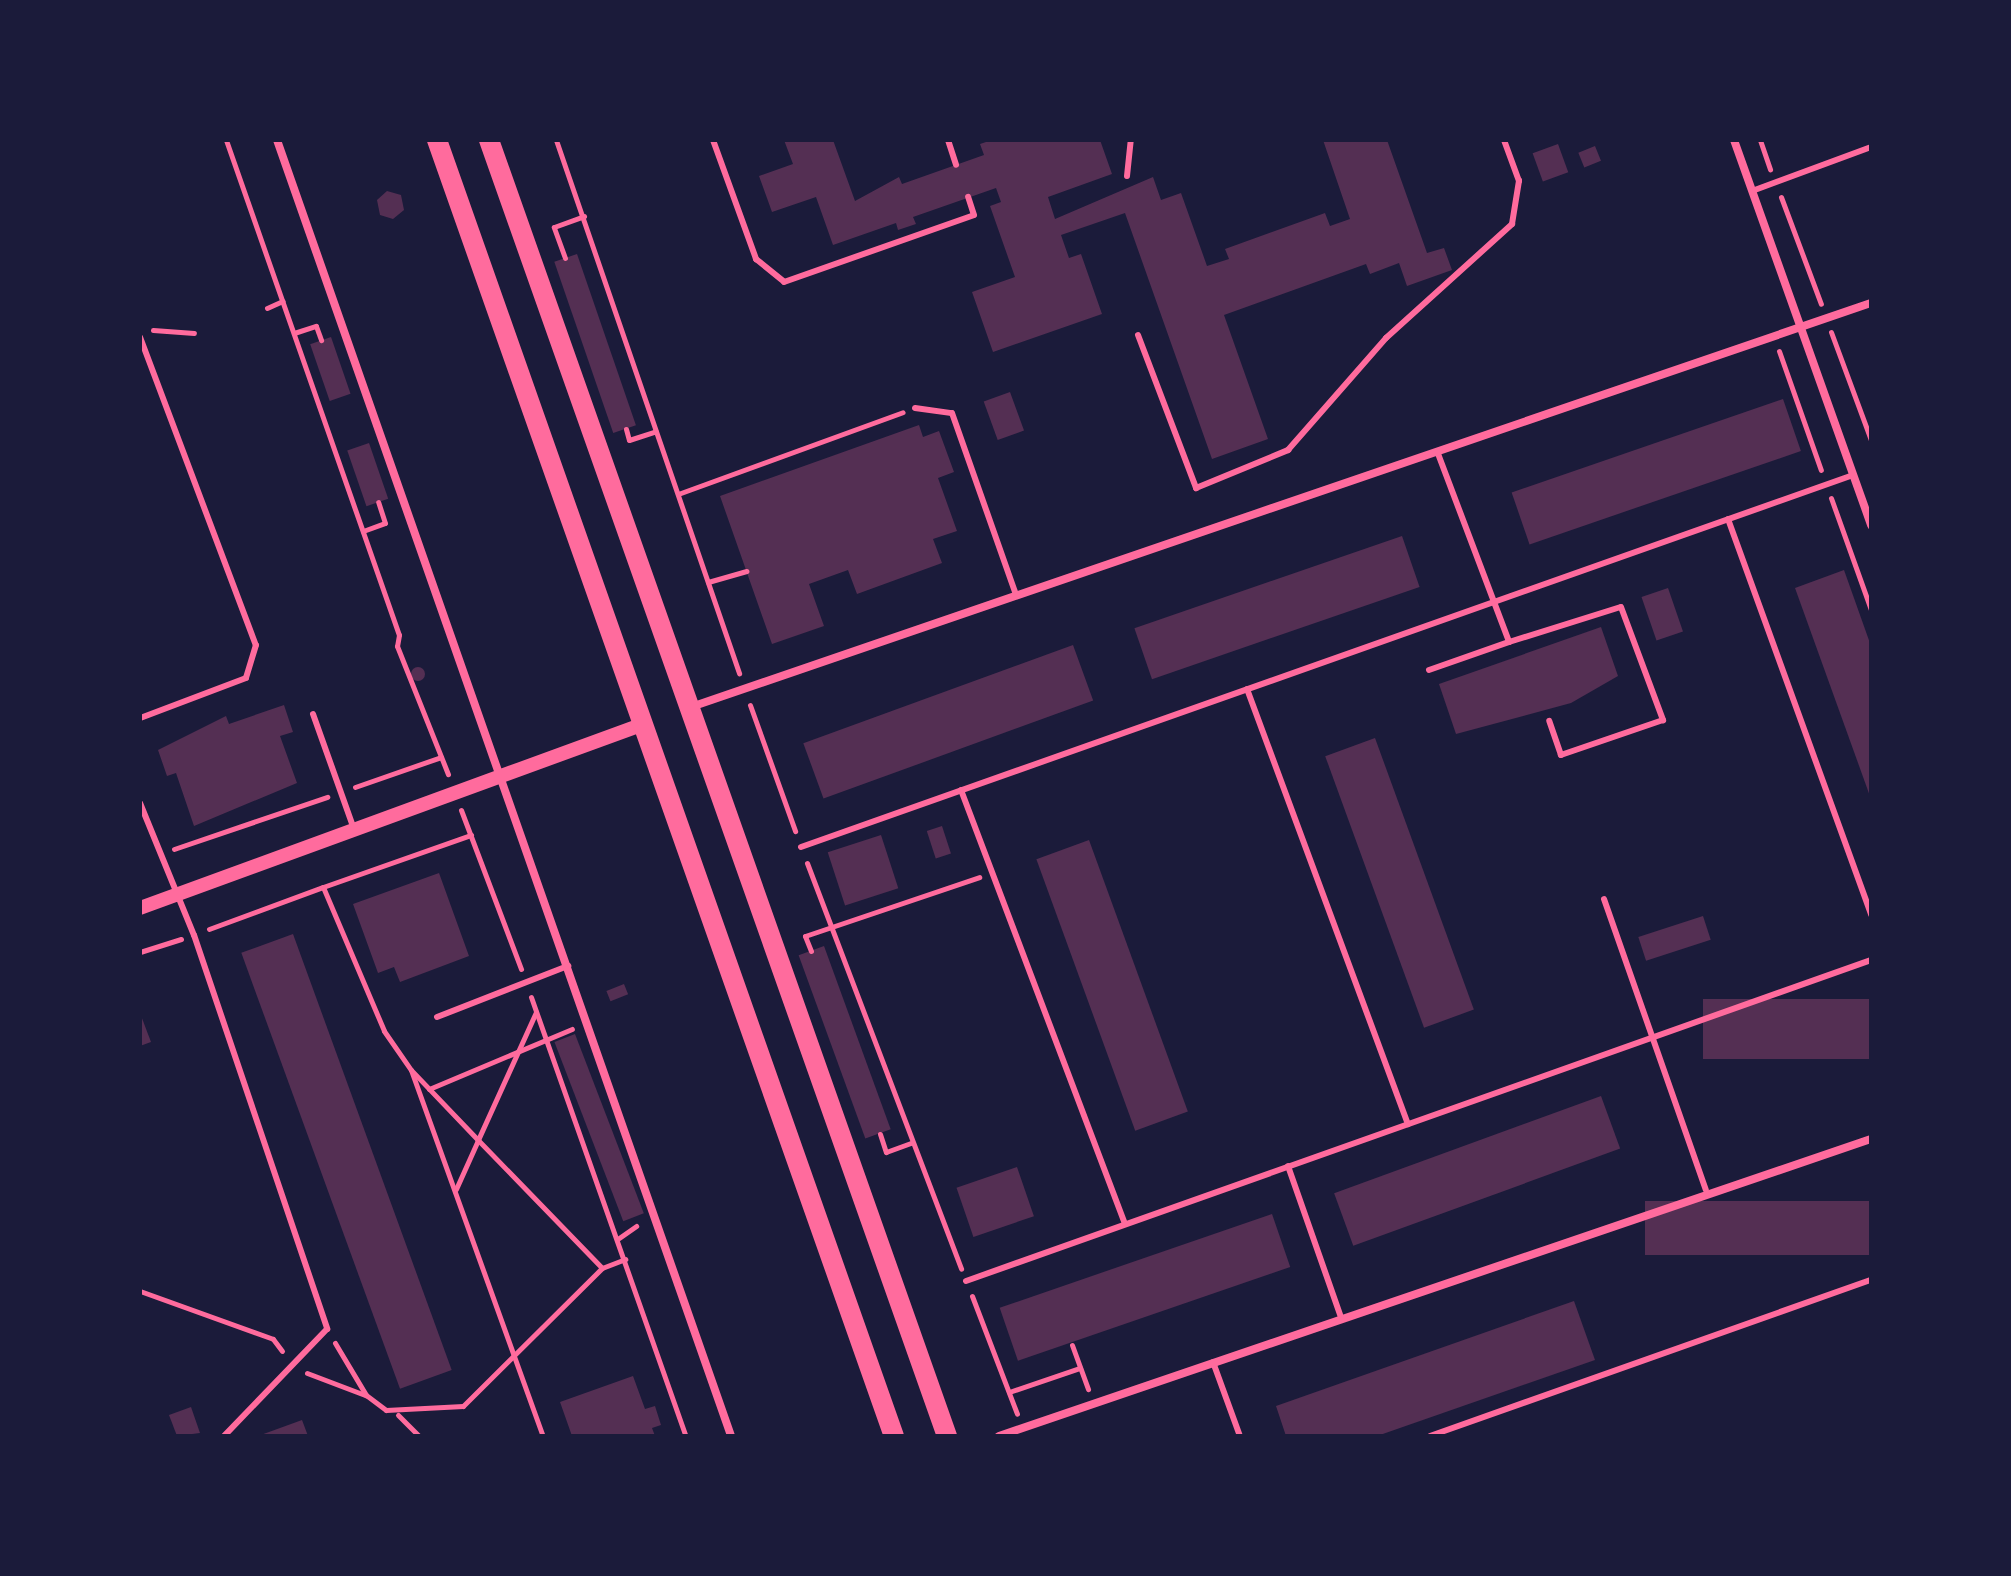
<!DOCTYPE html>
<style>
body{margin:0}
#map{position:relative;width:2011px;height:1576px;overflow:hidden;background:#1b1b3a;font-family:Roboto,sans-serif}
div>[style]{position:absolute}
.building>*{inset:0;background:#542f53;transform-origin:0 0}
.round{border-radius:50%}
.path>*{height:5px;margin:-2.5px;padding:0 2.5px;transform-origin:2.5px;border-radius:2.5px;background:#ff6b9d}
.service>*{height:6px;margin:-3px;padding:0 3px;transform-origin:3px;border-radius:3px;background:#ff6b9d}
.minor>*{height:8px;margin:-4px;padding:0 4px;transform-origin:4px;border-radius:4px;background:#ff6b9d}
.tertiary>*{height:14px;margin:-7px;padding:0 7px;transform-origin:7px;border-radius:7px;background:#ff6b9d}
.primary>*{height:20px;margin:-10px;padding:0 10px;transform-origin:10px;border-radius:10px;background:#ff6b9d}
span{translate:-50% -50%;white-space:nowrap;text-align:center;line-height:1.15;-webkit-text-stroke:8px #1b1b3a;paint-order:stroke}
.frame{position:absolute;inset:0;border:142px solid #1b1b3a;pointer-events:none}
</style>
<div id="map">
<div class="building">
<i style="clip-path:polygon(784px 140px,833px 140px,855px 201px,899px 177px,902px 184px,984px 155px,980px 144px,992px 140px,1100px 140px,1112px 174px,1048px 197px,1055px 219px,1153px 177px,1161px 200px,1181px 193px,1207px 266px,1229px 259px,1225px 249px,1325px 213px,1330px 226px,1350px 219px,1323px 140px,1387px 140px,1427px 253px,1444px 248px,1452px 270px,1407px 286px,1399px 263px,1370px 274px,1366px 264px,1224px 315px,1268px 439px,1212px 459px,1125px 213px,1061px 235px,1069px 258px,1081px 254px,1102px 314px,993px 352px,972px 292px,1015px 277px,990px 206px,1001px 202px,996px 188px,913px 217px,916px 224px,898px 230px,896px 223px,833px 245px,816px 197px,772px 212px,759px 176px,793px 164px)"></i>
<i style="left:1558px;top:144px;width:30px;height:27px;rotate:70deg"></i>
<i style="left:1595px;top:146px;width:16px;height:18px;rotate:68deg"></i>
<i style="clip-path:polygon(387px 191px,401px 195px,404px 210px,393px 219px,380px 215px,377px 200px)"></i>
<i style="left:577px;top:254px;width:181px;height:24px;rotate:71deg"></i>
<i style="left:331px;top:337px;width:60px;height:22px;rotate:71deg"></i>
<i style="left:1010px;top:392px;width:41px;height:28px;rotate:70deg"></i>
<i style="left:1783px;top:399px;width:55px;height:287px;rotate:71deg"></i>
<i style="clip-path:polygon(919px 425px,923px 437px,939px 431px,954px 472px,938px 478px,957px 531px,933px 539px,942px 563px,857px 594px,848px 570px,809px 584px,824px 626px,772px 644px,720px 496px)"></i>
<i style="left:369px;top:443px;width:59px;height:23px;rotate:71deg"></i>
<i style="left:1402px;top:536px;width:54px;height:283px;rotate:71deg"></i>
<i style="clip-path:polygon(1844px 570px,1871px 646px,1871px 799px,1795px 588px)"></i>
<i style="left:1668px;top:588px;width:46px;height:28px;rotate:71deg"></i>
<i style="clip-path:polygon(1601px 627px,1618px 676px,1571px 703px,1456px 734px,1439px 684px)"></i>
<i style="left:1073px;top:645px;width:59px;height:287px;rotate:70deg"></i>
<i class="round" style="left:411px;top:667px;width:14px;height:14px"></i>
<i style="clip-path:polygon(284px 705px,293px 732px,280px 736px,297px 783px,194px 826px,176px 773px,167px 776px,158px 750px,226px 716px,229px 724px)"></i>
<i style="left:1375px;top:738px;width:289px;height:53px;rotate:70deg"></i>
<i style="left:942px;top:826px;width:29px;height:16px;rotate:72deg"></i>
<i style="left:881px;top:835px;width:56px;height:56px;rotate:72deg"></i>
<i style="left:1089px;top:840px;width:289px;height:56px;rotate:70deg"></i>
<i style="clip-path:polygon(439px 873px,469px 956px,400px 982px,394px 967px,378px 973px,353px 904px)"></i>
<i style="left:1703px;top:916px;width:25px;height:68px;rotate:72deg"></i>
<i style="left:293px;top:934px;width:464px;height:55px;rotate:70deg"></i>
<i style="left:824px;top:946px;width:195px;height:27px;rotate:70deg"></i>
<i style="left:624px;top:984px;width:11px;height:19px;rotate:68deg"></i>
<i style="left:1871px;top:999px;width:60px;height:168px;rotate:90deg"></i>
<i style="clip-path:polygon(140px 1013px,151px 1042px,140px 1046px)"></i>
<i style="left:575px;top:1034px;width:192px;height:22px;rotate:69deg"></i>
<i style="left:1601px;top:1096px;width:56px;height:284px;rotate:70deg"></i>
<i style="left:1017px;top:1167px;width:52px;height:64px;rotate:71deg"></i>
<i style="left:1871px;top:1201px;width:54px;height:226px;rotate:90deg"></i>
<i style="left:1272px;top:1214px;width:56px;height:288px;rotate:71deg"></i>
<i style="clip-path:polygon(1574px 1301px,1595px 1360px,1377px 1436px,1286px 1436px,1276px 1406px)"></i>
<i style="clip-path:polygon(633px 1376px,645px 1409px,655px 1406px,661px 1425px,652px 1428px,655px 1436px,572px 1436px,560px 1402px)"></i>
<i style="clip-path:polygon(191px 1407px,200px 1433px,177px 1436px,169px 1415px)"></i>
<i style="clip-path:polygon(302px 1420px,308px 1436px,258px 1436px)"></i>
</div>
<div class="path">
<i style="left:226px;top:140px;width:524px;rotate:70.74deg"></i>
<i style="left:399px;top:635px;width:11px;rotate:100deg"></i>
<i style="left:397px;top:646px;width:138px;rotate:68.3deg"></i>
<i style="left:556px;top:140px;width:564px;rotate:71.05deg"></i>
<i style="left:1760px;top:140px;width:31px;rotate:71deg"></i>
<i style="left:1781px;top:197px;width:114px;rotate:69.5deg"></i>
<i style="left:565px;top:258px;width:33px;rotate:-110deg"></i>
<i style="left:554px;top:227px;width:32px;rotate:-20deg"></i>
<i style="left:267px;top:308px;width:17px;rotate:-24deg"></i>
<i style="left:153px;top:330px;width:41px;rotate:4.2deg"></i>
<i style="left:1831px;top:332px;width:115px;rotate:69.7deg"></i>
<i style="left:294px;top:333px;width:23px;rotate:-18deg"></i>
<i style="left:316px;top:326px;width:15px;rotate:70deg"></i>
<i style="left:1779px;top:351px;width:126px;rotate:70.6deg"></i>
<i style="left:626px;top:429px;width:11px;rotate:75deg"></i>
<i style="left:629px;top:440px;width:28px;rotate:-18deg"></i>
<i style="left:678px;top:494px;width:239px;rotate:-20deg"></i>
<i style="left:1831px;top:498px;width:119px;rotate:70.3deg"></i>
<i style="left:363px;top:531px;width:23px;rotate:-20deg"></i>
<i style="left:385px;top:523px;width:22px;rotate:-108deg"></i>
<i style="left:708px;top:582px;width:40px;rotate:-16deg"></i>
<i style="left:750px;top:705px;width:134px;rotate:70.3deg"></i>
<i style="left:355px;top:787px;width:91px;rotate:-19.2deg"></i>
<i style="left:461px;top:810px;width:170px;rotate:69.3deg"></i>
<i style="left:174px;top:849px;width:162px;rotate:-18.8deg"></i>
<i style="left:807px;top:863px;width:434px;rotate:69.2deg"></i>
<i style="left:323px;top:887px;width:157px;rotate:-19.4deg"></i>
<i style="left:209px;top:929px;width:121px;rotate:-20.2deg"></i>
<i style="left:323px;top:887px;width:156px;rotate:67deg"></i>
<i style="left:384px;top:1031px;width:47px;rotate:55.3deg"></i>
<i style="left:811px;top:951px;width:16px;rotate:-112deg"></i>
<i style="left:805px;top:936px;width:184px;rotate:-18.7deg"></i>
<i style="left:140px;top:952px;width:43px;rotate:-17.6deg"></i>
<i style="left:531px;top:997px;width:466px;rotate:70.6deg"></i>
<i style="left:536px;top:1012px;width:141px;rotate:114.4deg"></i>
<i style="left:478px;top:1140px;width:178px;rotate:45.9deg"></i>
<i style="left:602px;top:1268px;width:25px;rotate:-21deg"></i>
<i style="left:429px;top:1089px;width:155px;rotate:-22.8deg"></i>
<i style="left:880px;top:1134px;width:19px;rotate:72deg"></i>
<i style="left:886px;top:1152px;width:27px;rotate:-20deg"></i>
<i style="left:456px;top:1189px;width:54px;rotate:-65.8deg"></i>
<i style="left:478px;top:1140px;width:97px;rotate:-133.7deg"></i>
<i style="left:411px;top:1070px;width:389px;rotate:70.2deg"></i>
<i style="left:619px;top:1238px;width:21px;rotate:-35deg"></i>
<i style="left:140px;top:1291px;width:141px;rotate:19.8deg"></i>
<i style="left:273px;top:1339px;width:15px;rotate:53deg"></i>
<i style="left:972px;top:1296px;width:126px;rotate:69.1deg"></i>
<i style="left:335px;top:1343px;width:61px;rotate:59.2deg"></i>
<i style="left:366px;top:1395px;width:25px;rotate:37deg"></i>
<i style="left:386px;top:1410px;width:77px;rotate:-3deg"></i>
<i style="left:463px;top:1406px;width:196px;rotate:-44.8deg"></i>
<i style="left:1072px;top:1345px;width:47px;rotate:70deg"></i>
<i style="left:307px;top:1373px;width:62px;rotate:20.8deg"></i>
<i style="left:1009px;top:1392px;width:75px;rotate:-18.7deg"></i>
<i style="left:398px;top:1415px;width:30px;rotate:45deg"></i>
</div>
<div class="service">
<i style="left:713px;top:140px;width:127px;rotate:70.1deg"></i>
<i style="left:756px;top:259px;width:36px;rotate:39deg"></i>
<i style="left:784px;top:282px;width:201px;rotate:-19.4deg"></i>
<i style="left:974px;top:215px;width:19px;rotate:-108deg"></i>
<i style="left:948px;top:140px;width:26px;rotate:72deg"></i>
<i style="left:1127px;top:176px;width:36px;rotate:-84deg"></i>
<i style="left:1752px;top:191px;width:127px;rotate:-20.3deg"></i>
<i style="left:1138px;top:335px;width:164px;rotate:69.2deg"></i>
<i style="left:1196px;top:488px;width:100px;rotate:-22.4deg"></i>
<i style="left:1288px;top:450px;width:149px;rotate:-48.8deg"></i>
<i style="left:1386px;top:338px;width:170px;rotate:-42.1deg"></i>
<i style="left:1512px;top:224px;width:44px;rotate:-80.8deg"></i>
<i style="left:1519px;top:181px;width:44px;rotate:-110.1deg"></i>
<i style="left:140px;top:337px;width:329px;rotate:69.4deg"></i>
<i style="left:256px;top:645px;width:34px;rotate:107deg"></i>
<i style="left:246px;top:678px;width:113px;rotate:159.3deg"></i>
<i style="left:915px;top:408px;width:37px;rotate:8deg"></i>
<i style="left:952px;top:413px;width:193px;rotate:70.6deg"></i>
<i style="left:1437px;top:451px;width:204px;rotate:69.3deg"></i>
<i style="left:1509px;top:642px;width:117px;rotate:-17.4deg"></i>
<i style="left:1621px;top:607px;width:121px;rotate:69.6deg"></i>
<i style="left:1663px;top:720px;width:108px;rotate:161.1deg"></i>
<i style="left:1561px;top:755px;width:36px;rotate:-109deg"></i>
<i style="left:1728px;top:519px;width:421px;rotate:70.1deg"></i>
<i style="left:1429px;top:670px;width:85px;rotate:-19.3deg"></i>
<i style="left:1247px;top:689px;width:464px;rotate:69.7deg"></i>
<i style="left:313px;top:714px;width:122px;rotate:70.4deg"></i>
<i style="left:961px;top:790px;width:464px;rotate:69.3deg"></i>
<i style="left:140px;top:803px;width:143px;rotate:67.8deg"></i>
<i style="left:194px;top:935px;width:416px;rotate:71.3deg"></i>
<i style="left:327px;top:1329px;width:149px;rotate:133.9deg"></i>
<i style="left:801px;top:847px;width:1116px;rotate:-19.47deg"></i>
<i style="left:1604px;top:899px;width:308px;rotate:70.7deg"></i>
<i style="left:437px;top:1017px;width:141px;rotate:-21.3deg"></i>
<i style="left:1288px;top:1166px;width:160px;rotate:70.7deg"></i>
<i style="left:966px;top:1281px;width:960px;rotate:-19.53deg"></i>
<i style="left:1213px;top:1362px;width:79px;rotate:70deg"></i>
<i style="left:1430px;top:1436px;width:468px;rotate:-19.5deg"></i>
</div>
<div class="minor">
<i style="left:277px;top:140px;width:1373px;rotate:70.69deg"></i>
<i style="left:1734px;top:140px;width:409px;rotate:70.4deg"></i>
<i style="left:691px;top:707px;width:1247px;rotate:-18.9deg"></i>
<i style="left:999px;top:1436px;width:921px;rotate:-18.81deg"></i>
</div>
<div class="tertiary">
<i style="left:140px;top:908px;width:533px;rotate:-20.07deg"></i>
</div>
<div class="primary">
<i style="left:437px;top:140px;width:1374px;rotate:70.58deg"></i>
<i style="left:489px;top:140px;width:1375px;rotate:70.54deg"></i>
</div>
<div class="frame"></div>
</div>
